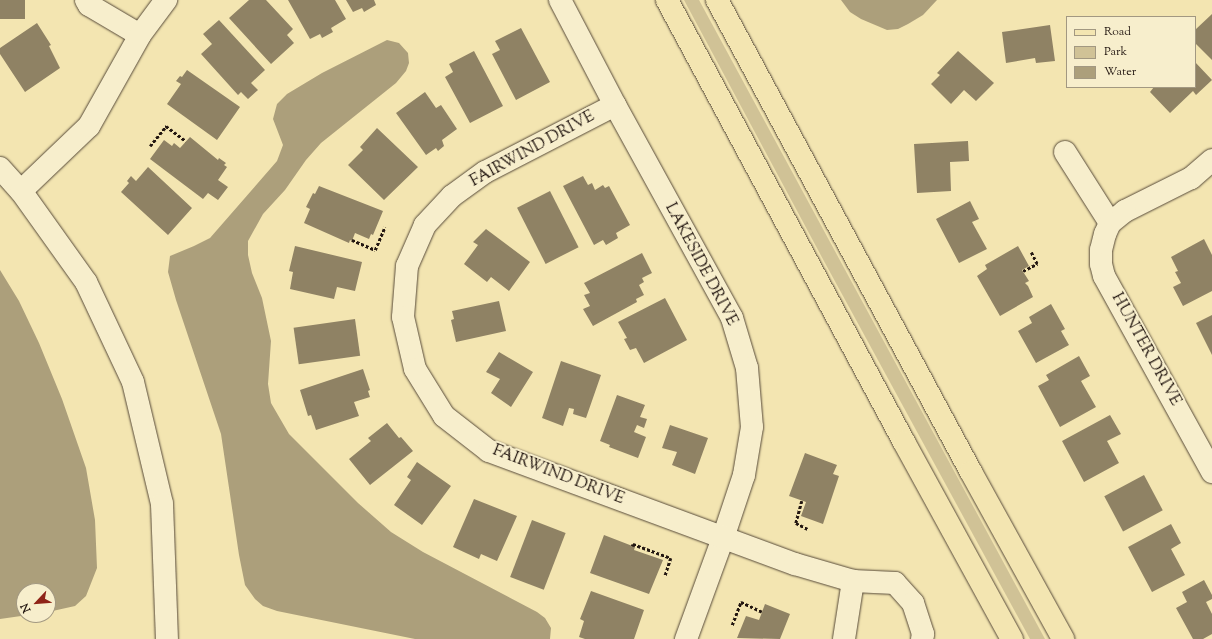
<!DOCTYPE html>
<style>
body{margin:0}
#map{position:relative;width:1212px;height:639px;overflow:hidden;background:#f3e5b1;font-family:"Sorts Mill Goudy",serif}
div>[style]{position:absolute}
.green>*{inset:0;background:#d0c296}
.water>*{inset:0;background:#ac9f7b}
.building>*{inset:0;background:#8f8264;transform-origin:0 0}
.path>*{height:2.5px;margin-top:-1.25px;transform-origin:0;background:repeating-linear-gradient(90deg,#231711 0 3px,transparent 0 5px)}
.roads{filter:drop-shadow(0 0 1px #574a39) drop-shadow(0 0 1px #574a39)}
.minor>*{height:22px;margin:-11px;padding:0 11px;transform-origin:11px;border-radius:11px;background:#f7eecc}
.major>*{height:22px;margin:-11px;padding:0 11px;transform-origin:11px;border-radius:11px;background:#f3e5b1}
span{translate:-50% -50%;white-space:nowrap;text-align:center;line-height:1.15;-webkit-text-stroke:4px #f7eecc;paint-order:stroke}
.street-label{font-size:16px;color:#231711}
.legend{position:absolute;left:1066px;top:16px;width:130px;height:72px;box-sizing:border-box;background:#f7eecc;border:1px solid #a29881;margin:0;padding:5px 7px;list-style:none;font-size:12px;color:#231711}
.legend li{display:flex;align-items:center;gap:8px;height:20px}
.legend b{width:20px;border:1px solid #a29881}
.north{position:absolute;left:16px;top:583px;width:40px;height:40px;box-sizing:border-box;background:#f7eecc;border:1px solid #a29881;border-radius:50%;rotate:244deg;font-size:11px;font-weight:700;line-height:16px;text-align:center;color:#231711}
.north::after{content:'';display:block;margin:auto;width:14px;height:18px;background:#8f2418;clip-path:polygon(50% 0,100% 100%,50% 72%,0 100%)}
</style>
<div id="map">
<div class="green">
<i style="clip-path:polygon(684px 0,699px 0,1045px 639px,1030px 639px,825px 263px)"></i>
</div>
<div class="water">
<i style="clip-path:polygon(841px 0,937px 0,923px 15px,908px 24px,898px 29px,887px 30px,861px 19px,850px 12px)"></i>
<i style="clip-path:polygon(387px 40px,399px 43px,408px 53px,409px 63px,406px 71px,396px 83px,321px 143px,306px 160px,285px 190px,263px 214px,248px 241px,248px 255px,252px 273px,262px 298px,271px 341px,268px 384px,271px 403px,289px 434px,358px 503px,391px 532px,423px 552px,537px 612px,545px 618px,551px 628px,550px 639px,415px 639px,277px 611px,263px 606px,255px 599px,245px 585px,239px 555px,221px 434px,176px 300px,168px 272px,170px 256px,194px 246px,210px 238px,277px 161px,283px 145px,273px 119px,277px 104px,287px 94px,322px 73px)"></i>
<i style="clip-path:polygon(0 270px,19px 301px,39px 343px,62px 399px,86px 468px,95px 520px,97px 568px,86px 596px,75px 606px,48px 612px,48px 591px,24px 591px,24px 615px,28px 615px,0 619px)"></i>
</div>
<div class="building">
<i style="left:0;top:0;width:25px;height:19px"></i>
<i style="clip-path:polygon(249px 0,266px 0,293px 29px,287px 35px,294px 43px,271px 64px,229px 18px)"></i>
<i style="clip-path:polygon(288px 0,335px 0,346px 19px,331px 28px,333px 32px,322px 38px,320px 34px,310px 39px)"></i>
<i style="clip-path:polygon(346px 0,374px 0,376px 5px,364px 12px,362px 8px,353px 12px)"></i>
<i style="clip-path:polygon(1212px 14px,1212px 60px,1195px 43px,1195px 30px)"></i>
<i style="clip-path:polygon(219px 20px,265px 70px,251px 83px,258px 90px,248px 99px,241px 92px,238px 95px,201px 54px,212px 44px,203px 34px)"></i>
<i style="clip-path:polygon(37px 23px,51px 45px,49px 46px,60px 68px,25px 92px,0 54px,0 48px)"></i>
<i style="clip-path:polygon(1050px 25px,1055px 61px,1036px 63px,1035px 58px,1006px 63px,1002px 32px)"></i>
<i style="clip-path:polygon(521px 28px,550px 82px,516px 100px,492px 54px,500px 50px,495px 41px)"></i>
<i style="clip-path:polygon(474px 51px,503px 106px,470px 123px,445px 77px,453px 72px,449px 64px)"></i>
<i style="clip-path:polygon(958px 51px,994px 83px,976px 101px,964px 90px,951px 104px,931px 84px,940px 75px,937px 73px)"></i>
<i style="clip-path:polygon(1195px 62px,1212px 80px,1196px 95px,1193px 91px,1170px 113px,1150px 92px,1154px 87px,1195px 87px)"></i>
<i style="clip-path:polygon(187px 70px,240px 107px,217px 140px,167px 104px,181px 84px,176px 81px,180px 76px,182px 77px)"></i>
<i style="clip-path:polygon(425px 92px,436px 108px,441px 105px,457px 129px,442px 140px,444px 146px,438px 151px,436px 148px,426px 155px,396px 113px)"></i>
<i style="clip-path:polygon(377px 128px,418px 167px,384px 200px,348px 165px,363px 150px,360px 147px)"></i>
<i style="clip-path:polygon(190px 137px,218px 160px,219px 158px,226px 163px,224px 165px,227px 167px,218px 180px,228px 187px,218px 200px,208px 193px,203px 199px,150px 159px,164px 140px,172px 146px,174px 143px,180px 148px)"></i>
<i style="clip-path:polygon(968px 141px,969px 161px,950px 162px,951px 191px,917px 193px,914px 144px)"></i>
<i style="clip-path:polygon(148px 167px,192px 208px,168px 235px,121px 192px,129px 183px,127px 181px,131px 176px,136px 181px)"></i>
<i style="clip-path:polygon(583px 176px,588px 185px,592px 183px,595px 190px,603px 185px,605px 188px,609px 186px,630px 225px,616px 233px,618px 238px,606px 245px,603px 240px,594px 245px,563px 186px)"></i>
<i style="clip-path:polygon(319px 186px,383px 211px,373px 235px,371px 234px,369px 239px,355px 233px,352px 241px,350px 240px,349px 243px,304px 223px,310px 209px,306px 207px,313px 193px,315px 194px)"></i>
<i style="left:550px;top:191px;width:63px;height:37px;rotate:63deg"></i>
<i style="clip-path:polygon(970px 201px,979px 219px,972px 222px,987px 249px,959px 263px,936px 219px)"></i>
<i style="clip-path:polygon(486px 229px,530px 262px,509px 291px,491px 277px,487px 282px,464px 264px,478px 245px,473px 242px)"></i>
<i style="clip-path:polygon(1204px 239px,1212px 255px,1212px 291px,1183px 306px,1173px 287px,1181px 283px,1175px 272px,1178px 271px,1171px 257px)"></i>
<i style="clip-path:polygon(295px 246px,362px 262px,355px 291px,337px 287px,334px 299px,290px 289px,293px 272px,289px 271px)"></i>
<i style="clip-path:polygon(1018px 246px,1029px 266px,1022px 270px,1029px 281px,1025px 283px,1028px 286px,1033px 297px,1000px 316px,977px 276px,987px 269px,985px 265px)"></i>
<i style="clip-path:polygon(642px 253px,652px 273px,642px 278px,644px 282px,639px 285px,644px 295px,636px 299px,637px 302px,593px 326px,583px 309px,590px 306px,584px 295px,590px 293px,584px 283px)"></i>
<i style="clip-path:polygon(665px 298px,687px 340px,644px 363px,636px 348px,630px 350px,624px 339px,627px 338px,618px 322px)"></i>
<i style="clip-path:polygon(499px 301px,506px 331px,456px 342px,451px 320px,454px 319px,452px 311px)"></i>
<i style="clip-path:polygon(1051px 304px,1065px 329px,1061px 331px,1069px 345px,1036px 363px,1018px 331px,1032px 323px,1029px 317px)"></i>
<i style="clip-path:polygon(1212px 315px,1212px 355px,1196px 323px)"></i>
<i style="left:355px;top:319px;width:37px;height:62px;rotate:82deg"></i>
<i style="clip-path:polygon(499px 352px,533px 372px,511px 407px,491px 393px,500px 379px,486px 372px)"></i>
<i style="clip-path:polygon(1079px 356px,1090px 376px,1081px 381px,1096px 407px,1060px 427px,1038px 386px,1049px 380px,1046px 375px)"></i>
<i style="clip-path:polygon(561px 361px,601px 375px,586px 418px,573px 414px,574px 409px,569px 408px,563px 426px,542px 418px)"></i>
<i style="clip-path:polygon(363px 369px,370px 390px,368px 391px,370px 397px,354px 402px,359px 416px,316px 430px,311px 415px,308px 416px,300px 390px)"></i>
<i style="clip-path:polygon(617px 395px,645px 405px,640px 417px,647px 419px,644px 428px,637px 425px,634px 432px,646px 437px,638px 458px,609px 447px,610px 445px,600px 441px)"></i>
<i style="clip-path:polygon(1110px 415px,1121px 434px,1107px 441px,1119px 463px,1084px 482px,1062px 441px)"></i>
<i style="clip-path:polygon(387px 423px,399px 438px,401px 437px,413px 451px,370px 485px,349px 459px,371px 441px,368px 438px)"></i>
<i style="clip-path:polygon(670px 425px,708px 438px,695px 474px,672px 465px,677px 452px,662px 448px)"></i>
<i style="clip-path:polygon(805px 453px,837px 465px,833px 474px,839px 476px,823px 524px,801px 516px,806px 502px,789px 496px)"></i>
<i style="clip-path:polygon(417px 462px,451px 486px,422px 525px,394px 505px,411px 480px,407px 477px)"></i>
<i style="left:1144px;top:475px;width:40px;height:45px;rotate:62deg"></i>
<i style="clip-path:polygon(474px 499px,517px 516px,497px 561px,481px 554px,479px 559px,453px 547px)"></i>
<i style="left:532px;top:520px;width:36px;height:61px;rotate:21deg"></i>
<i style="clip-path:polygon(1171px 524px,1181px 543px,1171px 549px,1185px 575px,1152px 592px,1128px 547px)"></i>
<i style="clip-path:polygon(604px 535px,635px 547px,634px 550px,663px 560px,649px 594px,590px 573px)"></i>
<i style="clip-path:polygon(1204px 580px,1212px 595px,1212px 599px,1206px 602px,1212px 614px,1212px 634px,1203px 639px,1193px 639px,1176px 608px,1187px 602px,1182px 592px)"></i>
<i style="clip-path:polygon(591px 591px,644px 610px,634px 639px,585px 639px,579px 637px,584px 621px,580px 619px)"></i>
<i style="clip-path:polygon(765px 604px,790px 614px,780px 639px,737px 638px,746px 616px,759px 620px)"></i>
</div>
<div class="path">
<i style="left:150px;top:146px;width:26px;rotate:-51deg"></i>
<i style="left:166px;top:126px;width:25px;rotate:37deg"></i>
<i style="left:352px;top:240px;width:25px;rotate:23deg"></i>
<i style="left:375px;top:250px;width:25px;rotate:-67deg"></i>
<i style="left:1023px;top:271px;width:16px;rotate:-27deg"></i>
<i style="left:1037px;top:264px;width:13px;rotate:-117deg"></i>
<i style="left:802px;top:501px;width:23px;rotate:105deg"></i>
<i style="left:796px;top:523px;width:13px;rotate:27deg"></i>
<i style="left:632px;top:546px;width:2px;rotate:-63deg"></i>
<i style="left:633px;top:544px;width:40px;rotate:20.2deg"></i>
<i style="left:671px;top:558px;width:19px;rotate:108deg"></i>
<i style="left:732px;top:625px;width:25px;rotate:-69deg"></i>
<i style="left:741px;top:602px;width:23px;rotate:25deg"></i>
</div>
<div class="roads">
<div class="minor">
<i style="left:86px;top:0;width:6px;rotate:59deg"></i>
<i style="left:89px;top:5px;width:59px;rotate:30.5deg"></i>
<i style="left:560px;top:0;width:119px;rotate:62.4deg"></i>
<i style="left:615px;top:105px;width:243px;rotate:61.2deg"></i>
<i style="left:732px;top:318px;width:52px;rotate:73.3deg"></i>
<i style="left:747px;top:368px;width:59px;rotate:85.2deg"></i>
<i style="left:752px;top:427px;width:49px;rotate:99.5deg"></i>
<i style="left:744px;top:475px;width:66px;rotate:108.4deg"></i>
<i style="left:723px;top:538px;width:108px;rotate:110.1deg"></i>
<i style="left:615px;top:105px;width:146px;rotate:152.7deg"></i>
<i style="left:485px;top:172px;width:41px;rotate:144deg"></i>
<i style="left:452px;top:196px;width:40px;rotate:133deg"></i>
<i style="left:425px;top:225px;width:45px;rotate:113.7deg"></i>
<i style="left:407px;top:266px;width:51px;rotate:94.5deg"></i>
<i style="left:403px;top:317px;width:53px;rotate:77deg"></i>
<i style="left:415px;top:369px;width:55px;rotate:58.3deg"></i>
<i style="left:444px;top:416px;width:57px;rotate:37.9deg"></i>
<i style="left:489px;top:451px;width:326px;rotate:20.3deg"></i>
<i style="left:795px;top:564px;width:60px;rotate:16.3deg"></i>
<i style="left:853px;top:581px;width:42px;rotate:2.7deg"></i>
<i style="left:895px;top:583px;width:27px;rotate:48deg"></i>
<i style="left:913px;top:603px;width:33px;rotate:72deg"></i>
<i style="left:923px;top:634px;width:5px;rotate:101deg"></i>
<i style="left:1065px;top:152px;width:84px;rotate:57.6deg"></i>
<i style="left:1212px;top:160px;width:28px;rotate:139deg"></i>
<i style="left:1191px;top:178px;width:74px;rotate:153.4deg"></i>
<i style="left:1125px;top:211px;width:19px;rotate:141deg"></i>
<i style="left:1110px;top:223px;width:12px;rotate:114deg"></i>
<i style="left:1105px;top:234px;width:16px;rotate:104deg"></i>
<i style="left:1101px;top:250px;width:14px;rotate:90deg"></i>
<i style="left:1101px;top:264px;width:12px;rotate:76deg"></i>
<i style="left:1104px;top:276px;width:224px;rotate:61.1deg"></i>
<i style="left:0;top:168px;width:31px;rotate:48deg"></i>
<i style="left:21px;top:191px;width:112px;rotate:54.5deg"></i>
<i style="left:86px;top:282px;width:110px;rotate:64.8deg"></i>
<i style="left:133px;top:382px;width:125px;rotate:76.6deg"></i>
<i style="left:162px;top:504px;width:135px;rotate:87.9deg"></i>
<i style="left:21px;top:191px;width:94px;rotate:-43.7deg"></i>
<i style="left:89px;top:126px;width:104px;rotate:-60.7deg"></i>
<i style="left:140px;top:35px;width:44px;rotate:-53.4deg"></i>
<i style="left:844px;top:639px;width:59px;rotate:-81.2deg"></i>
</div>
<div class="major">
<i style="left:667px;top:0;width:502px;rotate:61.8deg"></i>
<i style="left:904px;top:442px;width:225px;rotate:61.3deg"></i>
<i style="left:717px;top:0;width:536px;rotate:61.71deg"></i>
<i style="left:971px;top:472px;width:191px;rotate:61.1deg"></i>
</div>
</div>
<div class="street-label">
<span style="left:533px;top:150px;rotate:-29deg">FAIRWIND DRIVE</span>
<span style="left:700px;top:265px;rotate:62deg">LAKESIDE DRIVE</span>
<span style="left:1145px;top:350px;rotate:61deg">HUNTER DRIVE</span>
<span style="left:558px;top:476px;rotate:21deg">FAIRWIND DRIVE</span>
</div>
<ul class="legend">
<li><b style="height:5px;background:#f3e5b1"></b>Road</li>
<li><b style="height:11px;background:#d0c296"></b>Park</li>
<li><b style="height:11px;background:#ac9f7b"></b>Water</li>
</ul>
<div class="north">N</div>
</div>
